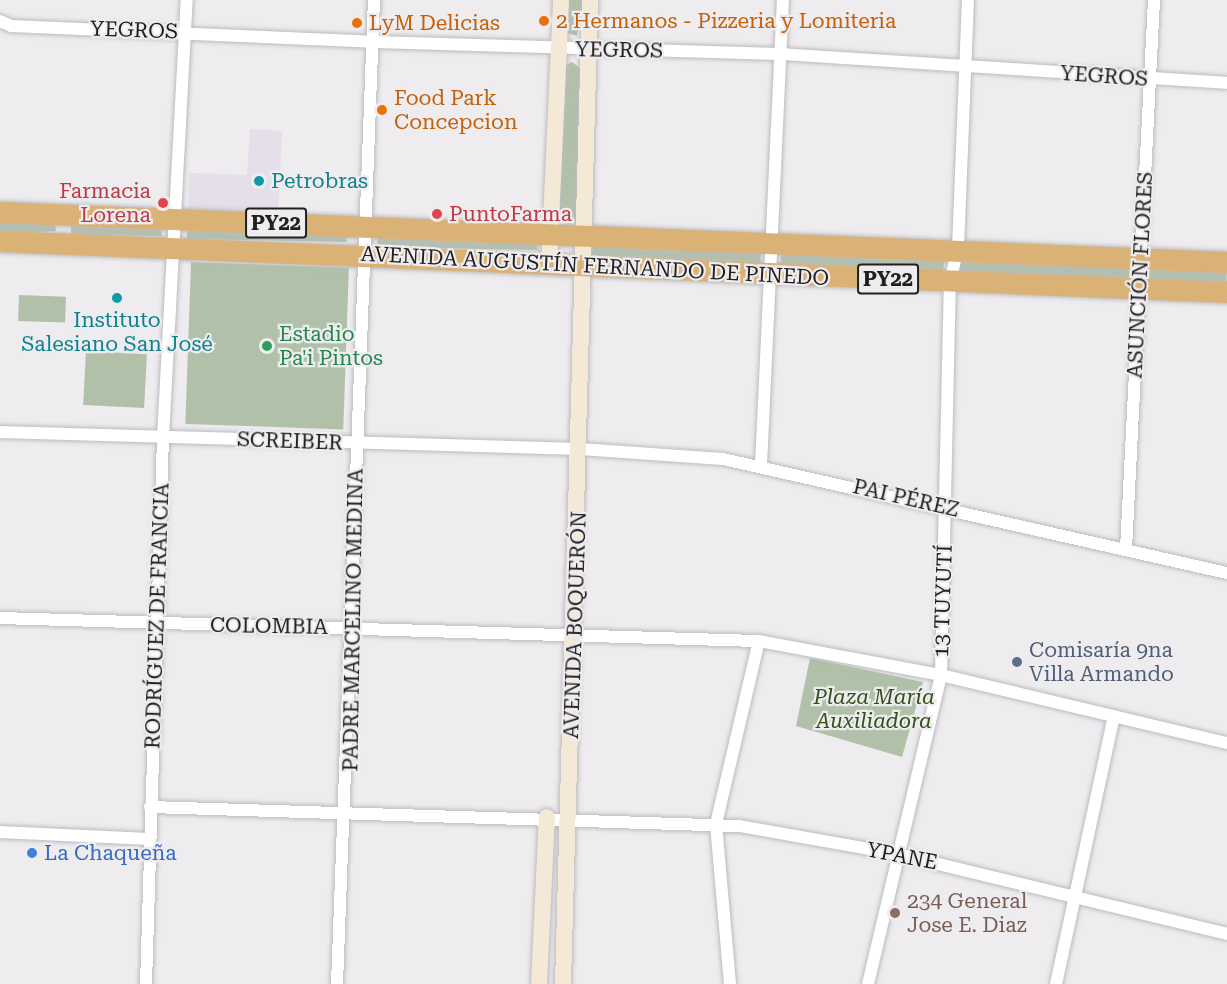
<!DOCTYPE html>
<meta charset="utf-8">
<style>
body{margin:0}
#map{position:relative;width:1227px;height:984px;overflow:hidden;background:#eeecef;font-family:"Roboto Serif",serif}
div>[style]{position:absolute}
.built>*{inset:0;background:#e4dfe8}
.green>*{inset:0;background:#b1c1a9;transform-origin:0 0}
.roads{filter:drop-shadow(0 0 2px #bcbbbd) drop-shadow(0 0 2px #bcbbbd)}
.street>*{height:12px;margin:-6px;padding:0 6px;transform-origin:6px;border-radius:6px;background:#fff}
.secondary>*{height:16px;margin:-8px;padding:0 8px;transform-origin:8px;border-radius:8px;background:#f4e8d6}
.highway>*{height:21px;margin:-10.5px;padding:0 10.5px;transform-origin:10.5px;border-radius:10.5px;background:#dbb276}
.dots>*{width:16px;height:16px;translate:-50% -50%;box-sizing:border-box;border:3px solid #eeecef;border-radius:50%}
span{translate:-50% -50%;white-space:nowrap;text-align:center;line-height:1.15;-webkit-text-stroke:4.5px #eeecef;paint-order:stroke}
.shield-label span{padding:2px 4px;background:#eeecef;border:2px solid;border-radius:4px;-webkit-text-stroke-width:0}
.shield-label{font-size:20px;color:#212021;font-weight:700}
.food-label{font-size:21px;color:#c56008}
.left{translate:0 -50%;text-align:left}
.street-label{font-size:21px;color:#212021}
.culture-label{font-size:21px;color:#0d838f}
.health-label{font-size:21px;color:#be3a42}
.right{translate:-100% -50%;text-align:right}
.leisure-label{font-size:21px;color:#27864d}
.service-label{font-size:21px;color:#4e5e75}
.park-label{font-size:21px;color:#305118;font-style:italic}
.shop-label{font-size:21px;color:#366cbe}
.education-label{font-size:21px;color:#785e54}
</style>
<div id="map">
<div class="built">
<i style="clip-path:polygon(250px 129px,282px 131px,278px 216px,188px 210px,189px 173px,247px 175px)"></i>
</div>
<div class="green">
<i style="clip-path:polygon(566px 0,584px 0,577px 36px,567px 33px)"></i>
<i style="clip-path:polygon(572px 62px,580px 68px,576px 220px,568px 225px,559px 220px,566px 65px)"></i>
<i style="clip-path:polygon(0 218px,55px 224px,56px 231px,0 235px)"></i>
<i style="clip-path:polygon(71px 225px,161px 229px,162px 236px,71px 235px)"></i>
<i style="clip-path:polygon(187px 229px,346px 235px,347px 242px,187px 239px)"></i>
<i style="clip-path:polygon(378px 237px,536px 243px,538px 250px,377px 247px)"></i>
<i style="left:592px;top:245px;width:169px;height:15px;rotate:2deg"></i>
<i style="left:781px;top:253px;width:163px;height:16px;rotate:2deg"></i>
<i style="left:960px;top:260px;width:170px;height:18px;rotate:2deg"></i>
<i style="left:191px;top:262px;width:158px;height:162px;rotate:2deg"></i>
<i style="left:1148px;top:266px;width:79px;height:18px;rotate:2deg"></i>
<i style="left:19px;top:295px;width:47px;height:26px;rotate:2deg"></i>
<i style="left:86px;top:351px;width:61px;height:54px;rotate:3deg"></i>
<i style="clip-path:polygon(810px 658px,923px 682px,902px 757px,796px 726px)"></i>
</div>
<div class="roads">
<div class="street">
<i style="left:0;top:21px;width:12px;rotate:24deg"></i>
<i style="left:11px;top:26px;width:362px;rotate:2.5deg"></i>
<i style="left:373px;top:42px;width:408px;rotate:1.7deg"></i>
<i style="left:781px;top:54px;width:447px;rotate:3.7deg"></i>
<i style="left:0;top:432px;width:580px;rotate:1.68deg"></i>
<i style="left:580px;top:449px;width:143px;rotate:4deg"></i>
<i style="left:723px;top:459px;width:517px;rotate:12.75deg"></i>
<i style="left:761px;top:465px;width:466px;rotate:-87.3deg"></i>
<i style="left:1126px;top:549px;width:550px;rotate:-87.08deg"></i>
<i style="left:0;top:618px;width:759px;rotate:1.74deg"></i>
<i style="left:759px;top:641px;width:185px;rotate:10.6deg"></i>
<i style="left:941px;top:675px;width:294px;rotate:13.4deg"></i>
<i style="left:150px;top:807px;width:589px;rotate:1.85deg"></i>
<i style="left:739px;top:826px;width:160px;rotate:10deg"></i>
<i style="left:897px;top:854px;width:340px;rotate:13.6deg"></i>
<i style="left:0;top:832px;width:149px;rotate:2.7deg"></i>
<i style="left:146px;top:984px;width:547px;rotate:-88.22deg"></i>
<i style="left:163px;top:437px;width:438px;rotate:-86.9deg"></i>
<i style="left:337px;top:984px;width:985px;rotate:-87.85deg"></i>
<i style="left:730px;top:984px;width:161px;rotate:-95deg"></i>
<i style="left:716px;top:824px;width:188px;rotate:-76.8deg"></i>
<i style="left:868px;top:984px;width:318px;rotate:-76.7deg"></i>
<i style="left:941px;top:675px;width:393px;rotate:-88.7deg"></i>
<i style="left:950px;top:282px;width:35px;rotate:-77deg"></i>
<i style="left:958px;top:248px;width:248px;rotate:-87.7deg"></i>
<i style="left:1056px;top:984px;width:274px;rotate:-77.8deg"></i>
</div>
<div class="secondary">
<i style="left:549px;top:265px;width:265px;rotate:-87.4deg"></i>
<i style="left:539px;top:984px;width:167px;rotate:-87.3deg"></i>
<i style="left:563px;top:984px;width:984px;rotate:-88.43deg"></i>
</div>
<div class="highway">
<i style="left:0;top:212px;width:1228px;rotate:2.33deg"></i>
<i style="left:0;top:241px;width:1228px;rotate:2.38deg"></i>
</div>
</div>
<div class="dots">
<i style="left:544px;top:21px;background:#e8710a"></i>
<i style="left:357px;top:23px;background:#e8710a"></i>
<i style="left:382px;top:110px;background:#e8710a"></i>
<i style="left:259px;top:181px;background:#0f9aa8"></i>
<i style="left:163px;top:203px;background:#e0444e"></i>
<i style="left:437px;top:214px;background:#e0444e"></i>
<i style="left:117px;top:298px;background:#0f9aa8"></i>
<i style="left:267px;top:346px;background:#2e9e5b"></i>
<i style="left:1017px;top:662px;background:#5c6f8a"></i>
<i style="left:32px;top:853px;background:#3f7fe0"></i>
<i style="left:895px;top:913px;background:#8d6e63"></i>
</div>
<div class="shield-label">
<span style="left:276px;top:223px">PY22</span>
<span style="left:888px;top:279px">PY22</span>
</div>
<div class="food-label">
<span class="left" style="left:556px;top:21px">2 Hermanos - Pizzeria y Lomiteria</span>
<span class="left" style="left:369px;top:23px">LyM Delicias</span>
<span class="left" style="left:394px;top:110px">Food Park<br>Concepcion</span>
</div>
<div class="street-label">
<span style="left:134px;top:30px;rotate:2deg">YEGROS</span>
<span style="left:619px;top:50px;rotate:1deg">YEGROS</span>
<span style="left:1104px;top:76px;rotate:4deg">YEGROS</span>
<span style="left:595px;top:266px;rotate:3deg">AVENIDA AUGUSTÍN FERNANDO DE PINEDO</span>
<span style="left:1140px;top:275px;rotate:-87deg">ASUNCIÓN FLORES</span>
<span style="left:290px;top:441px;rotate:2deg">SCREIBER</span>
<span style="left:906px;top:498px;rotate:13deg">PAI PÉREZ</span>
<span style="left:943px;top:601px;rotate:-88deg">13 TUYUTÍ</span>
<span style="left:157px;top:616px;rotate:-88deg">RODRÍGUEZ DE FRANCIA</span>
<span style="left:353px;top:620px;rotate:-89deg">PADRE MARCELINO MEDINA</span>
<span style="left:575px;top:625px;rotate:-88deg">AVENIDA BOQUERÓN</span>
<span style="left:269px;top:626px;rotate:1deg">COLOMBIA</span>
<span style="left:902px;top:856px;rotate:11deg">YPANE</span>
</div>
<div class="culture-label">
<span class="left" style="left:271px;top:181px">Petrobras</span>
<span style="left:117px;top:332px">Instituto<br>Salesiano San José</span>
</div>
<div class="health-label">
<span class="right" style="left:151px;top:203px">Farmacia<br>Lorena</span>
<span class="left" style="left:449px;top:214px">PuntoFarma</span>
</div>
<div class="leisure-label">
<span class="left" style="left:279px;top:346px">Estadio<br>Pa'i Pintos</span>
</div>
<div class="service-label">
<span class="left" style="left:1029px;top:662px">Comisaría 9na<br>Villa Armando</span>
</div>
<div class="park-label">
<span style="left:874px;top:709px">Plaza María<br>Auxiliadora</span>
</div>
<div class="shop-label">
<span class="left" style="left:44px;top:853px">La Chaqueña</span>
</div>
<div class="education-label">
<span class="left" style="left:907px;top:913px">234 General<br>Jose E. Diaz</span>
</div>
</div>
